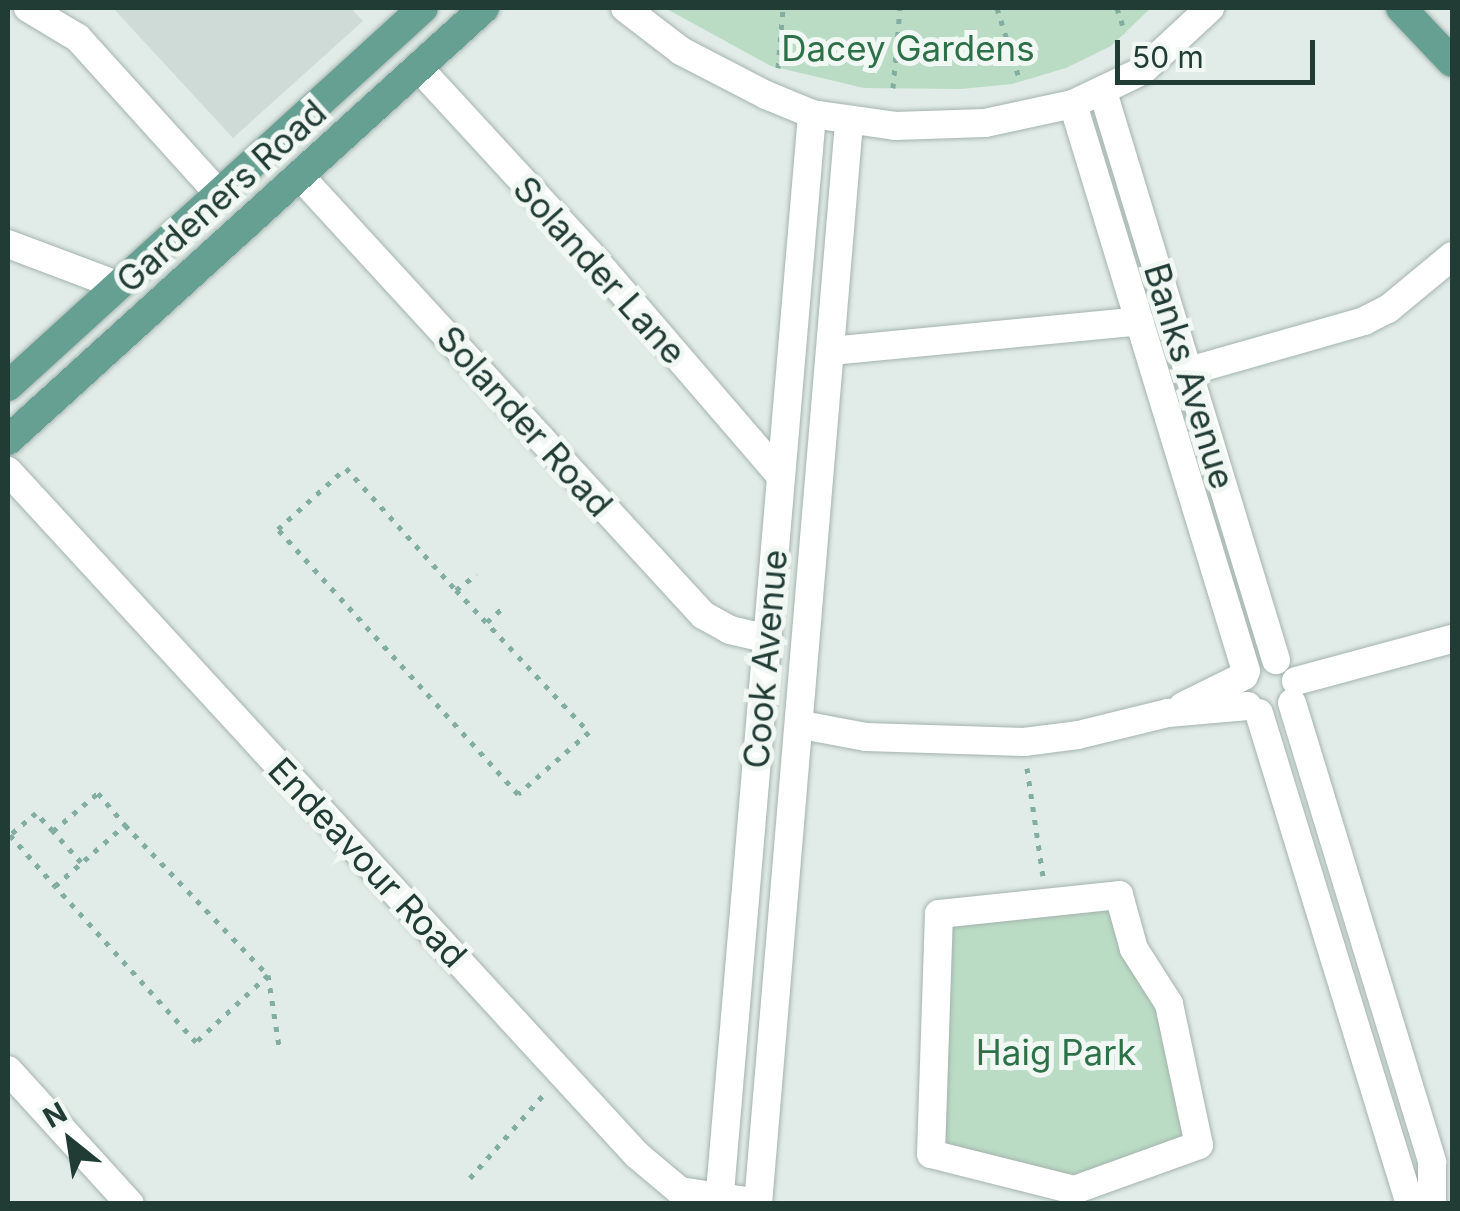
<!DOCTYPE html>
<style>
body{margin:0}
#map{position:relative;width:1460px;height:1211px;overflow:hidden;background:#e1ebe7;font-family:Inter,sans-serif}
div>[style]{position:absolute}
.built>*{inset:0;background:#cfdbd6}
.green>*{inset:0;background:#badcc4}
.path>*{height:5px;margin-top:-2.5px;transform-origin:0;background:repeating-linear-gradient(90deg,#81aea1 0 5px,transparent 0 13px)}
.roads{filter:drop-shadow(0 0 2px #a4b3ae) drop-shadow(0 0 2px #a4b3ae)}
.minor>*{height:28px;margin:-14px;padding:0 14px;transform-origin:14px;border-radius:14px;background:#fff}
.major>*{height:30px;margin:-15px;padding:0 15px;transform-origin:15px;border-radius:15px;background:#66a092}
span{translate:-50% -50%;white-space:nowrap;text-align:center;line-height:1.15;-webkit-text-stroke:10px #f1f8f4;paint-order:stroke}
.park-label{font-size:35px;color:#2c7148}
.street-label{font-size:35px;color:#213b35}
.frame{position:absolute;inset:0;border:10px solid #213b35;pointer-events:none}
.north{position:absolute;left:20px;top:1091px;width:100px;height:100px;-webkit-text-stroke:8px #f1f8f4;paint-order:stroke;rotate:330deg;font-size:28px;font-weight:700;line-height:40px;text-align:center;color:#213b35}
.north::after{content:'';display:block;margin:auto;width:35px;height:45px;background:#213b35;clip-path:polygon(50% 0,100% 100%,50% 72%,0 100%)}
.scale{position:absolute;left:1115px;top:40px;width:200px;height:45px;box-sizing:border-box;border:5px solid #213b35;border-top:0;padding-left:12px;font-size:30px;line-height:35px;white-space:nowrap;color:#213b35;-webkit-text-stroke:8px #f1f8f4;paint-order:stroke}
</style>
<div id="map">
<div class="built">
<i style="clip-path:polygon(113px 8px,351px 8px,363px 21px,233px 138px)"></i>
</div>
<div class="green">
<i style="clip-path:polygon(665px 8px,1151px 8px,1111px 46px,1066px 68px,1012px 84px,961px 89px,864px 88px,771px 66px)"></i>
<i style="clip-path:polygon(1119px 895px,1169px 1004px,1199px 1145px,1074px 1190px,931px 1154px,939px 914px)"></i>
</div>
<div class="path">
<i style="left:997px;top:8px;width:77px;rotate:72.5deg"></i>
<i style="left:1117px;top:8px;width:26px;rotate:72deg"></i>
<i style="left:778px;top:68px;width:60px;rotate:-85.2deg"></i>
<i style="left:893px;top:88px;width:80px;rotate:-85deg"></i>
<i style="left:456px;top:590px;width:195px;rotate:46.9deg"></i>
<i style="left:589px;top:732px;width:94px;rotate:138.9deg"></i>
<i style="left:518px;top:794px;width:358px;rotate:-132.2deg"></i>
<i style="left:278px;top:529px;width:91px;rotate:-41.9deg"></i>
<i style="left:346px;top:468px;width:164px;rotate:48deg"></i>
<i style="left:456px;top:590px;width:26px;rotate:-37deg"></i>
<i style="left:487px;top:622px;width:25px;rotate:-42deg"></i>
<i style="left:1027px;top:768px;width:109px;rotate:81.6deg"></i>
<i style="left:53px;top:831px;width:25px;rotate:-133deg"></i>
<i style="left:36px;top:813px;width:34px;rotate:140deg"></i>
<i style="left:10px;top:835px;width:68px;rotate:48.6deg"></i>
<i style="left:55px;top:886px;width:93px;rotate:-41.1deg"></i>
<i style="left:125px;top:825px;width:207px;rotate:46.4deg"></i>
<i style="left:268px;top:975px;width:98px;rotate:137.1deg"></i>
<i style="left:196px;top:1042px;width:210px;rotate:-132.1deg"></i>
<i style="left:81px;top:862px;width:42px;rotate:-132.1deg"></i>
<i style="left:53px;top:831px;width:59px;rotate:-40.2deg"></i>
<i style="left:98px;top:793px;width:42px;rotate:49.8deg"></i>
<i style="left:268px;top:975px;width:72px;rotate:81.2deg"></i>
<i style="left:470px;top:1178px;width:112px;rotate:-48.6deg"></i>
</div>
<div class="roads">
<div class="minor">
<i style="left:28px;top:8px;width:58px;rotate:31deg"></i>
<i style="left:78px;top:38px;width:210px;rotate:47.9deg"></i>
<i style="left:625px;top:8px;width:71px;rotate:37.5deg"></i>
<i style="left:681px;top:51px;width:96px;rotate:27.4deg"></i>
<i style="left:766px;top:95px;width:50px;rotate:22.4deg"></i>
<i style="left:812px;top:114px;width:84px;rotate:8.2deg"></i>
<i style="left:895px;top:126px;width:90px;rotate:-1.9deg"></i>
<i style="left:985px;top:123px;width:90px;rotate:-12.2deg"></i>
<i style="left:1073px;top:104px;width:76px;rotate:-25.6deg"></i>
<i style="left:1142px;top:71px;width:93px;rotate:-42.8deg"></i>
<i style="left:418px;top:67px;width:251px;rotate:47.4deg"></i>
<i style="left:588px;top:252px;width:294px;rotate:49.3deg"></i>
<i style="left:1103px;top:92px;width:594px;rotate:73.06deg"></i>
<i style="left:1073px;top:104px;width:593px;rotate:73.03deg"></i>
<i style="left:299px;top:175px;width:597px;rotate:47.44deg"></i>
<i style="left:703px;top:615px;width:31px;rotate:29deg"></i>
<i style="left:730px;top:630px;width:39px;rotate:13deg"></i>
<i style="left:8px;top:244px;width:116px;rotate:20.6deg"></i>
<i style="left:831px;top:351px;width:310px;rotate:-5.5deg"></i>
<i style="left:1189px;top:371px;width:182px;rotate:-15.9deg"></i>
<i style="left:1364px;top:321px;width:27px;rotate:-27deg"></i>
<i style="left:1388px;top:309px;width:83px;rotate:-39.6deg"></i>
<i style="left:8px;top:471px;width:929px;rotate:47.4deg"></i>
<i style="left:637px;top:1155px;width:56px;rotate:39.9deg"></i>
<i style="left:680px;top:1191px;width:79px;rotate:8.7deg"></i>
<i style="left:1296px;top:681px;width:162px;rotate:-15.1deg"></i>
<i style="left:1292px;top:703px;width:480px;rotate:73deg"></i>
<i style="left:1432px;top:1162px;width:42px;rotate:90deg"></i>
<i style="left:1183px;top:706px;width:68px;rotate:-26.2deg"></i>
<i style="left:1259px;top:713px;width:514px;rotate:72.91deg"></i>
<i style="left:802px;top:725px;width:65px;rotate:10.6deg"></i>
<i style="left:866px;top:737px;width:158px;rotate:1.8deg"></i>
<i style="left:1024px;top:742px;width:54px;rotate:-7.4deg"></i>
<i style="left:1078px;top:735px;width:93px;rotate:-13.7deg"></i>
<i style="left:1168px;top:713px;width:80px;rotate:-5deg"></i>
<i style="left:1119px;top:895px;width:56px;rotate:74.5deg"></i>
<i style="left:1134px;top:949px;width:65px;rotate:57.5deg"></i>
<i style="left:1169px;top:1004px;width:144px;rotate:78deg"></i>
<i style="left:1199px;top:1145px;width:133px;rotate:160.2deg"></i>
<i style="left:1074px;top:1190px;width:147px;rotate:-165.9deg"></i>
<i style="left:931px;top:1154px;width:240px;rotate:-88.1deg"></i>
<i style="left:939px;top:914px;width:181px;rotate:-6deg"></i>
<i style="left:8px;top:1070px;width:181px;rotate:47.7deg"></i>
<i style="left:719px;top:1204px;width:1094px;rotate:-85.12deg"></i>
<i style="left:758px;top:1204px;width:1086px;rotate:-85.19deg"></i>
</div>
<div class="major">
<i style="left:1401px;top:8px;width:74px;rotate:46.6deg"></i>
<i style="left:8px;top:386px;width:561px;rotate:-42.33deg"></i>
<i style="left:8px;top:440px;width:643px;rotate:-42.23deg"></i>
</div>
</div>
<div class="park-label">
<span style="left:908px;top:48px">Dacey Gardens</span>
<span style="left:1056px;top:1052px">Haig Park</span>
</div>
<div class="street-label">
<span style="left:221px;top:196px;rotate:-42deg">Gardeners Road</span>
<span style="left:600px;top:270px;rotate:48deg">Solander Lane</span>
<span style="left:1190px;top:376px;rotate:73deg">Banks Avenue</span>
<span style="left:525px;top:421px;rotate:48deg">Solander Road</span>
<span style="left:765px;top:659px;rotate:-85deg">Cook Avenue</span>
<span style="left:368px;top:862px;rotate:47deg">Endeavour Road</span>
</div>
<div class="frame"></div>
<div class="north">N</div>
<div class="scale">50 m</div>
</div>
